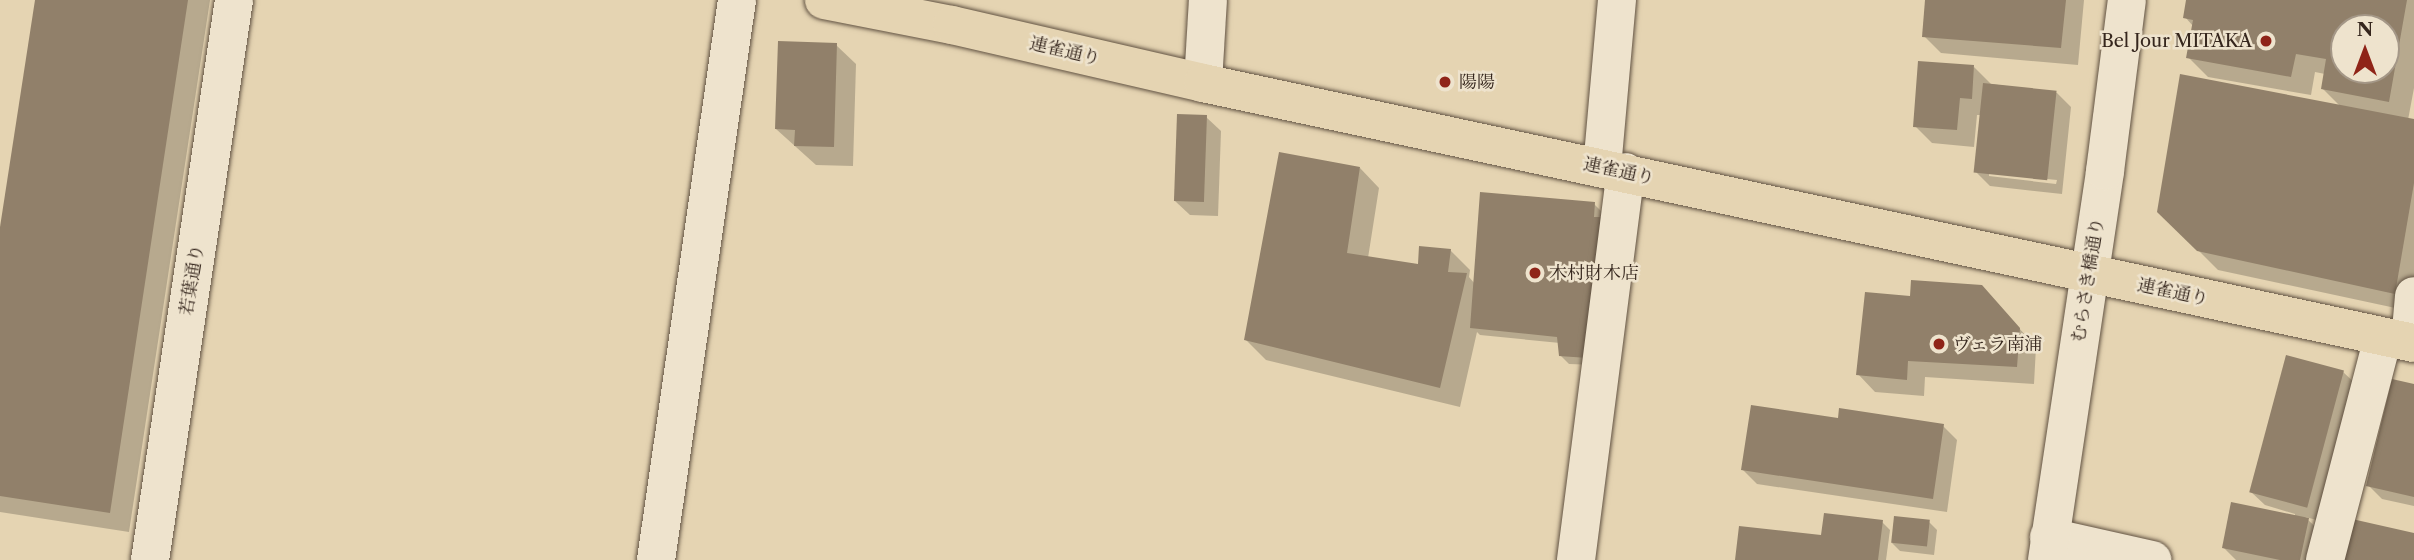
<!DOCTYPE html>
<meta charset="utf-8">
<style>
body{margin:0}
#map{position:relative;width:2414px;height:560px;overflow:hidden;background:#e5d4b2;font-family:"Libre Caslon Text","Noto Serif JP",serif}
div>[style]{position:absolute}
.shadow>*{inset:0;background:#0003}
.building>*{inset:0;background:#91806a;transform-origin:0 0}
.roads{filter:drop-shadow(0 0 2px #615242) drop-shadow(0 0 2px #615242)}
.minor>*{height:38px;margin:-19px;padding:0 19px;transform-origin:19px;border-radius:19px;background:#eee3cd}
.major>*{height:38px;margin:-19px;padding:0 19px;transform-origin:19px;border-radius:19px;background:#e5d4b2}
.dots>*{width:19px;height:19px;translate:-50% -50%;box-sizing:border-box;border:4px solid #eee3cd;border-radius:50%}
span{translate:-50% -50%;white-space:nowrap;text-align:center;line-height:1.15;-webkit-text-stroke:5px #eee3cd;paint-order:stroke}
.poi-label{font-size:18px;color:#35261d}
.right{translate:-100% -50%;text-align:right}
.left{translate:0 -50%;text-align:left}
.street-label{font-size:18px;color:#35261d}
.north{position:absolute;left:2330px;top:14px;width:70px;height:70px;box-sizing:border-box;background:#eee3cd;border:2px solid #a49787;border-radius:50%;rotate:0deg;font-size:19px;font-weight:700;line-height:28px;text-align:center;color:#35261d}
.north::after{content:'';display:block;margin:auto;width:24px;height:32px;background:#8f2418;clip-path:polygon(50% 0,100% 100%,50% 72%,0 100%)}
</style>
<div id="map">
<div class="shadow">
<i style="clip-path:polygon(36px 0,210px 0,129px 532px,0 512px,0 239px)"></i>
<i style="clip-path:polygon(1927px 0,2084px 0,2078px 65px,1941px 53px,1924px 36px)"></i>
<i style="clip-path:polygon(evenodd,2188px 0,2414px 0,2414px 88px,2408px 120px,2414px 121px,2414px 312px,2218px 270px,2159px 211px,2341px 107px,2323px 89px,2325px 74px,2315px 72px,2311px 95px,2208px 77px,2188px 57px,2193px 26px,2185px 17px,2188px 0,2344px 28px,2386px 28px,2386px 70px,2344px 70px,2344px 28px)"></i>
<i style="clip-path:polygon(836px 45px,856px 64px,853px 166px,816px 165px,776px 129px)"></i>
<i style="clip-path:polygon(evenodd,1974px 67px,1991px 84px,2057px 93px,2071px 107px,2062px 194px,1990px 186px,1976px 172px,1982px 115px,1977px 115px,1974px 147px,1932px 143px,1915px 126px,1974px 67px,1989px 173px,2057px 180px,2056px 184px,1989px 176px,1989px 173px)"></i>
<i style="clip-path:polygon(1206px 117px,1221px 131px,1218px 216px,1190px 215px,1175px 201px)"></i>
<i style="clip-path:polygon(1360px 168px,1379px 188px,1368px 258px,1419px 266px,1450px 250px,1470px 270px,1469px 277px,1475px 284px,1594px 204px,1602px 212px,1595px 365px,1569px 364px,1561px 356px,1560px 343px,1480px 335px,1477px 332px,1460px 407px,1266px 360px,1246px 340px)"></i>
<i style="clip-path:polygon(1982px 287px,2036px 347px,2034px 384px,1925px 377px,1924px 396px,1875px 392px,1858px 374px,1911px 298px)"></i>
<i style="clip-path:polygon(2343px 372px,2358px 386px,2321px 521px,2305px 517px,2328px 539px,2323px 560px,2236px 560px,2223px 547px,2295px 517px,2295px 514px,2265px 505px,2250px 491px)"></i>
<i style="clip-path:polygon(2414px 386px,2414px 506px,2382px 499px,2368px 485px)"></i>
<i style="clip-path:polygon(1943px 426px,1957px 440px,1947px 512px,1757px 484px,1743px 470px)"></i>
<i style="clip-path:polygon(1882px 522px,1890px 530px,1886px 560px,1737px 560px)"></i>
<i style="clip-path:polygon(1929px 522px,1937px 530px,1934px 555px,1900px 551px,1892px 543px)"></i>
</div>
<div class="building">
<i style="clip-path:polygon(35px 0,188px 0,110px 513px,0 496px,0 227px)"></i>
<i style="clip-path:polygon(1925px 0,2066px 0,2061px 48px,1922px 37px)"></i>
<i style="clip-path:polygon(evenodd,2186px 0,2407px 0,2389px 102px,2321px 89px,2326px 59px,2296px 54px,2291px 77px,2186px 58px,2193px 20px,2183px 18px,2186px 0,2344px 28px,2386px 28px,2386px 70px,2344px 70px,2344px 28px)"></i>
<i style="clip-path:polygon(778px 41px,837px 43px,834px 147px,794px 146px,795px 130px,775px 129px)"></i>
<i style="clip-path:polygon(1918px 61px,1974px 65px,1972px 99px,1960px 98px,1957px 130px,1913px 127px)"></i>
<i style="clip-path:polygon(2180px 74px,2414px 119px,2414px 183px,2395px 294px,2197px 251px,2157px 212px)"></i>
<i style="left:1983px;top:83px;width:74px;height:90px;rotate:6deg"></i>
<i style="left:1177px;top:114px;width:30px;height:87px;rotate:2deg"></i>
<i style="clip-path:polygon(1279px 152px,1360px 167px,1347px 253px,1418px 264px,1419px 246px,1451px 249px,1448px 272px,1467px 273px,1440px 388px,1244px 340px)"></i>
<i style="clip-path:polygon(1480px 192px,1595px 202px,1594px 217px,1601px 217px,1588px 358px,1559px 356px,1557px 337px,1470px 328px)"></i>
<i style="clip-path:polygon(1911px 280px,1982px 285px,2020px 328px,2017px 367px,1908px 361px,1907px 380px,1856px 375px,1865px 292px,1910px 296px)"></i>
<i style="left:2286px;top:355px;width:60px;height:142px;rotate:15deg"></i>
<i style="clip-path:polygon(2392px 379px,2414px 384px,2414px 497px,2366px 486px)"></i>
<i style="clip-path:polygon(1751px 405px,1838px 418px,1839px 408px,1944px 424px,1933px 499px,1741px 470px)"></i>
<i style="clip-path:polygon(2231px 502px,2309px 518px,2300px 560px,2280px 560px,2222px 548px)"></i>
<i style="clip-path:polygon(1824px 513px,1883px 520px,1878px 560px,1735px 560px,1739px 526px,1821px 535px)"></i>
<i style="left:1894px;top:516px;width:36px;height:27px;rotate:6deg"></i>
<i style="clip-path:polygon(2352px 519px,2414px 533px,2414px 560px,2342px 560px)"></i>
</div>
<div class="roads">
<div class="minor">
<i style="left:1203px;top:83px;width:83px;rotate:-86.6deg"></i>
<i style="left:1602px;top:168px;width:169px;rotate:-84.9deg"></i>
<i style="left:2410px;top:342px;width:46px;rotate:-85deg"></i>
<i style="left:2049px;top:537px;width:106px;rotate:12.6deg"></i>
<i style="left:150px;top:560px;width:566px;rotate:-81.47deg"></i>
<i style="left:656px;top:560px;width:566px;rotate:-81.77deg"></i>
<i style="left:1576px;top:560px;width:391px;rotate:-82.7deg"></i>
<i style="left:2047px;top:560px;width:393px;rotate:-81.5deg"></i>
<i style="left:2105px;top:171px;width:172px;rotate:-82.7deg"></i>
<i style="left:2325px;top:560px;width:230px;rotate:-75.4deg"></i>
</div>
<div class="major">
<i style="left:824px;top:0;width:130px;rotate:11.1deg"></i>
<i style="left:952px;top:25px;width:258px;rotate:13deg"></i>
<i style="left:1203px;top:83px;width:1239px;rotate:12.12deg"></i>
</div>
</div>
<div class="dots">
<i style="left:2266px;top:41px;background:#8f2418"></i>
<i style="left:1445px;top:82px;background:#8f2418"></i>
<i style="left:1535px;top:273px;background:#8f2418"></i>
<i style="left:1939px;top:344px;background:#8f2418"></i>
</div>
<div class="poi-label">
<span class="right" style="left:2252px;top:41px">Bel Jour MITAKA</span>
<span class="left" style="left:1459px;top:82px">陽陽</span>
<span class="left" style="left:1549px;top:273px">木村財木店</span>
<span class="left" style="left:1953px;top:344px">ヴェラ南浦</span>
</div>
<div class="street-label">
<span style="left:1065px;top:51px;rotate:13deg">連雀通り</span>
<span style="left:1619px;top:171px;rotate:12deg">連雀通り</span>
<span style="left:192px;top:280px;rotate:-81deg">若葉通り</span>
<span style="left:2088px;top:280px;rotate:-81deg">むらさき橋通り</span>
<span style="left:2173px;top:292px;rotate:12deg">連雀通り</span>
</div>
<div class="north">N</div>
</div>
